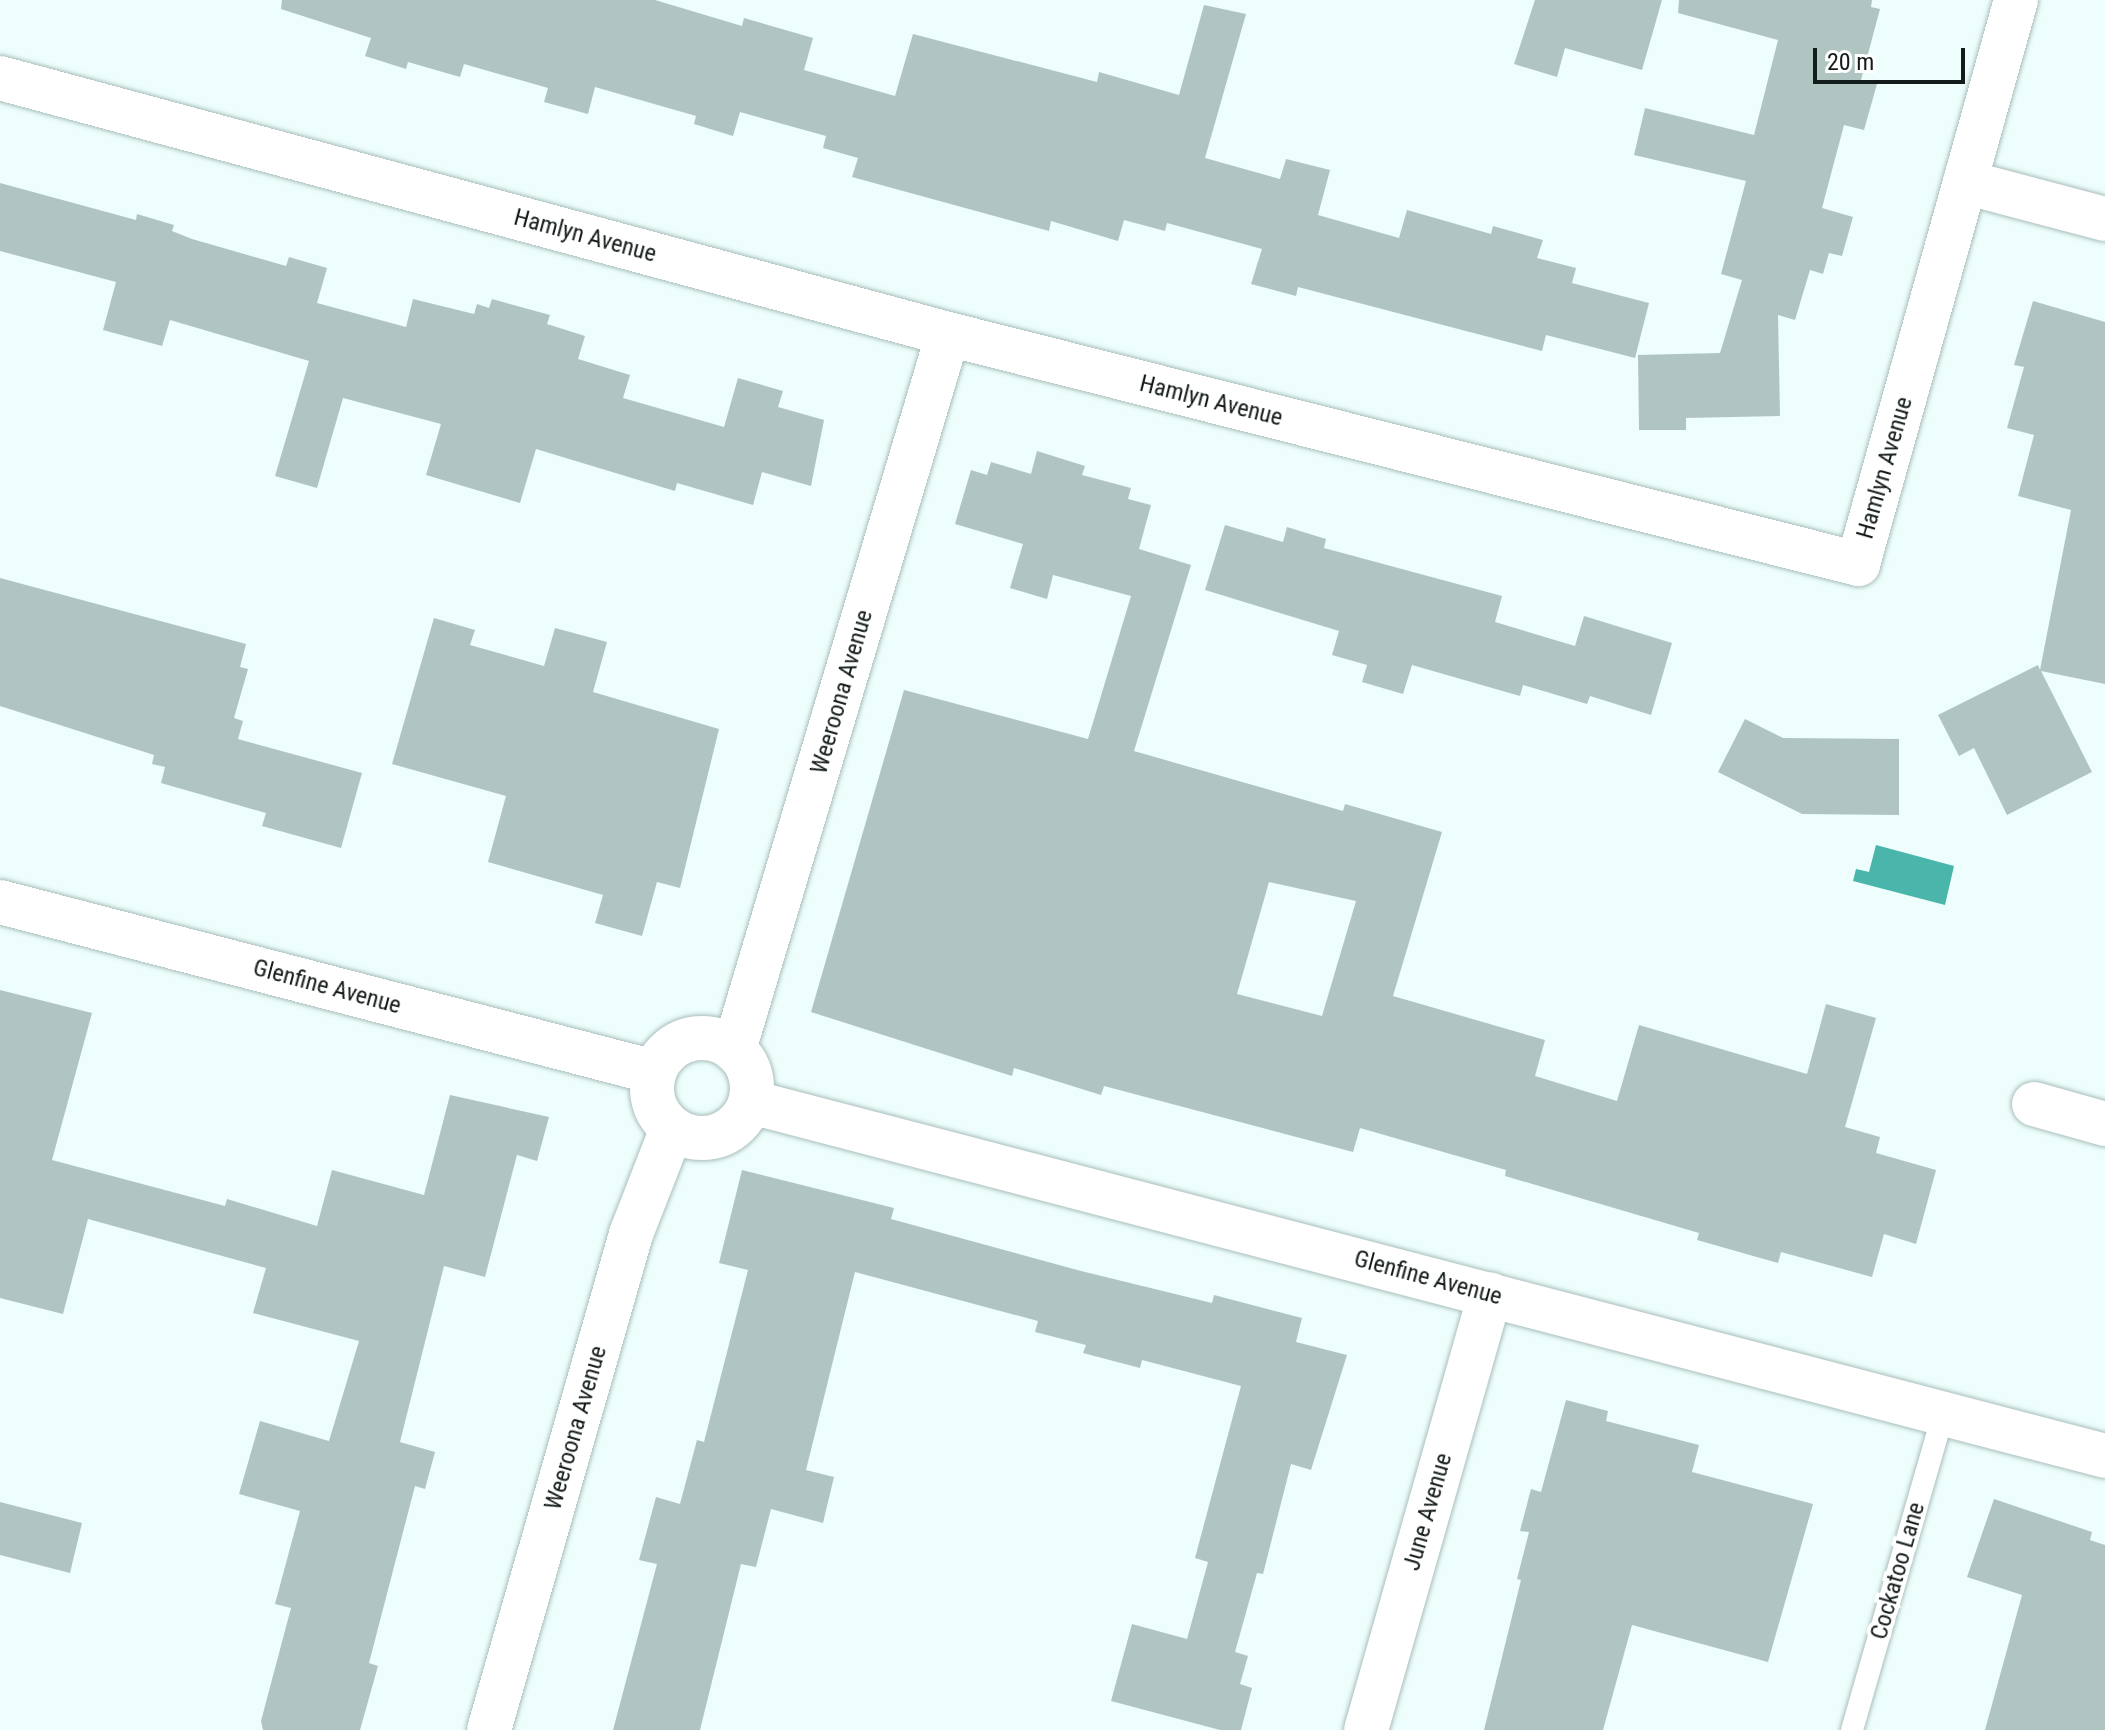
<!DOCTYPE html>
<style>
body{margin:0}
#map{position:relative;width:2105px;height:1730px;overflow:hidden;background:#edfefc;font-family:"Roboto Condensed",sans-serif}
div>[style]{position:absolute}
.water>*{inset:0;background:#4ab5ab}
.building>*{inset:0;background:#b0c5c2}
.roads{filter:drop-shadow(0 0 2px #a9bebb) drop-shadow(0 0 2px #a9bebb)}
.service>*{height:22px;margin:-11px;padding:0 11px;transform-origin:11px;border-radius:11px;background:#fff}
.minor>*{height:44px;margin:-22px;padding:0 22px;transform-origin:22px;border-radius:22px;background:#fff}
.minor>.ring{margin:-22px;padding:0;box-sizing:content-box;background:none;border:44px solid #fff;border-radius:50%}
span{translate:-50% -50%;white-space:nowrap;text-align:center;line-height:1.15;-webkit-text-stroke:8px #fff;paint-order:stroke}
.street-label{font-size:24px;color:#141c1b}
.scale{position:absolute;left:1813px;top:48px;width:152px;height:36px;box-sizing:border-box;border:4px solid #141c1b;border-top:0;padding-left:10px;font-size:24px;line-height:28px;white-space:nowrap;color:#141c1b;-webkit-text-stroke:6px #fff;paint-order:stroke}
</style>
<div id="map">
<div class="water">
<i style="clip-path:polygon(1876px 845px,1954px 866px,1945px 905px,1853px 881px,1856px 869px,1869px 872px)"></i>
</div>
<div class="building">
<i style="clip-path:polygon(282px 0,655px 0,742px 26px,744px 18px,813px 38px,804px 70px,895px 96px,913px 34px,1097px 82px,1099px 72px,1179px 95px,1204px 5px,1246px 14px,1205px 158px,1280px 179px,1286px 159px,1330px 170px,1318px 215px,1399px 238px,1407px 210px,1491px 234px,1493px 226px,1543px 240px,1537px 258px,1576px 268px,1572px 283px,1649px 303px,1635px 358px,1546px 335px,1542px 351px,1298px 287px,1296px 296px,1251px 284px,1262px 249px,1167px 223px,1165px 231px,1124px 220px,1118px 241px,1051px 221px,1049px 231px,852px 177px,858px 158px,823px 148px,826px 136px,740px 112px,733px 136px,694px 124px,696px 116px,595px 87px,588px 114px,544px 102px,548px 88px,464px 64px,460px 77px,408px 62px,406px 69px,365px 56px,371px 38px,281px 9px)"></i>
<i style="clip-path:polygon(1535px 0,1662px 0,1642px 70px,1565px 48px,1557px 77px,1514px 64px)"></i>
<i style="clip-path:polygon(1679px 0,1872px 0,1871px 7px,1880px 9px,1861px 80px,1877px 84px,1864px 130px,1844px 125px,1822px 208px,1853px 217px,1842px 256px,1829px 253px,1823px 274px,1810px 270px,1795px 320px,1778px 315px,1780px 416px,1686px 418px,1686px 430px,1639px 430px,1638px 355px,1720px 353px,1742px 280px,1721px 274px,1746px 181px,1634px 155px,1645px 108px,1754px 135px,1778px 40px,1678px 13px)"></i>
<i style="clip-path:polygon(0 183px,136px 220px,137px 214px,174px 225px,172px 231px,192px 239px,286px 266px,289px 257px,327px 268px,317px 303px,406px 327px,413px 299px,474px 314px,477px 304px,489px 308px,492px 299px,550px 315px,547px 324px,585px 336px,578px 359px,630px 375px,623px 398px,724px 427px,738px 378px,783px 391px,778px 407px,824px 420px,811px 486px,762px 472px,753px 505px,677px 483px,675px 491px,536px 449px,520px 503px,426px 475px,441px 424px,343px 398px,317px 488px,275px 476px,309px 361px,170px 320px,162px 346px,103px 330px,116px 282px,0 251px)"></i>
<i style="clip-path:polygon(2033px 301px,2105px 322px,2105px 684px,2041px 671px,2092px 772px,2007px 815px,1974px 748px,1959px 756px,1938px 715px,2038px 665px,2040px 670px,2071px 510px,2018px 496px,2034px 435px,2007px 428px,2024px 367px,2014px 365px)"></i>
<i style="clip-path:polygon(evenodd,1037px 451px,1085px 466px,1082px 475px,1131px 488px,1128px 499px,1151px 505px,1139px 549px,1191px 565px,1134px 751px,1343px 811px,1345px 804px,1442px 832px,1393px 996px,1545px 1040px,1535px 1076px,1617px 1101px,1639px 1025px,1807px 1074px,1826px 1004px,1876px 1018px,1845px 1127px,1880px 1137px,1876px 1153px,1936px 1170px,1916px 1244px,1884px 1234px,1872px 1277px,1781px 1252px,1778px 1263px,1697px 1240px,1699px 1233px,1505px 1176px,1506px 1170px,1360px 1128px,1353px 1152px,1104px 1086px,1101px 1095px,1014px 1068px,1012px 1076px,811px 1012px,904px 690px,1088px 739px,1131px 596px,1053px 575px,1047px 599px,1010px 588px,1023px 544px,955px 524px,971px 470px,987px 475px,991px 462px,1031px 474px,1037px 451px,1269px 882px,1356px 901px,1322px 1016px,1237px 994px,1269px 882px)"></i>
<i style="clip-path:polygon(1225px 525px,1283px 542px,1287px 527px,1326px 539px,1324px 548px,1502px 596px,1495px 622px,1575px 646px,1584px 616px,1672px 643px,1651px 715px,1590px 696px,1587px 704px,1523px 685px,1520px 696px,1412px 665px,1403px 694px,1362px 682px,1367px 665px,1332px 655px,1339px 631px,1205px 590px)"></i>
<i style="clip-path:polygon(0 578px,246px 644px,240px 667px,248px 669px,234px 718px,243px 721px,238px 739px,362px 773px,341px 848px,262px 826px,266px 813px,161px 783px,165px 767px,152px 764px,154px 755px,0 706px)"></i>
<i style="clip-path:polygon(434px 618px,475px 630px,470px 645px,544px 666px,555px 628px,607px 642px,593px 692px,719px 729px,680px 888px,657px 882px,642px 936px,595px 923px,603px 895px,488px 862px,506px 796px,392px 764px)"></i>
<i style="clip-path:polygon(1745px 719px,1783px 738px,1899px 739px,1899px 815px,1802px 814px,1718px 772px)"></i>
<i style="clip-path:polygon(0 990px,92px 1013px,52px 1160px,225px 1206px,227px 1199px,317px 1226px,332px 1170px,424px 1195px,450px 1095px,549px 1117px,537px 1161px,517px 1155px,485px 1277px,444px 1266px,400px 1442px,435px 1452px,425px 1489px,415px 1486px,369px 1663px,378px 1666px,360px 1730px,263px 1730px,261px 1721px,291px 1608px,275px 1604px,300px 1511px,239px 1494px,260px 1421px,329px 1441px,359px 1341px,253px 1313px,266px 1268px,88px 1219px,63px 1314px,0 1298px)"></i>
<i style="clip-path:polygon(742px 1170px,894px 1208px,891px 1219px,1081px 1271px,1212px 1303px,1214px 1295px,1302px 1318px,1296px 1342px,1347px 1355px,1311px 1470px,1291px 1464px,1263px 1574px,1257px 1573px,1235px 1652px,1248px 1656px,1240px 1684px,1252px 1688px,1241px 1730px,1220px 1730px,1111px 1701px,1132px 1624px,1187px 1639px,1208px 1562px,1195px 1558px,1241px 1386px,1142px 1360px,1140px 1368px,1083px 1353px,1086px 1345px,1035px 1332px,1038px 1321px,855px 1272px,806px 1470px,834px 1477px,823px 1523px,771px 1509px,756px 1567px,741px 1564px,700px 1730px,613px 1730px,657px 1564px,639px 1560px,656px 1497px,680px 1504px,697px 1440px,704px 1442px,748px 1270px,719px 1263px)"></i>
<i style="clip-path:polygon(1566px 1400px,1608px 1411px,1606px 1421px,1699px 1445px,1692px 1472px,1813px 1504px,1768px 1662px,1632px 1625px,1603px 1730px,1484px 1730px,1521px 1580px,1517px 1579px,1529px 1532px,1520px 1531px,1531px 1489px,1541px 1492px)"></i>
<i style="clip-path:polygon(1994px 1499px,2092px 1532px,2090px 1540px,2105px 1545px,2105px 1730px,1985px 1730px,2022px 1595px,1967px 1577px)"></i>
<i style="clip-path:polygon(0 1502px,82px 1523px,70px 1573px,0 1555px)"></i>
</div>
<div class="roads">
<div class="service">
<i style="left:1852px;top:1730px;width:331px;rotate:-73.9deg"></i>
</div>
<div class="minor">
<i style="left:0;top:78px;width:982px;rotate:15.11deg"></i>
<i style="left:948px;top:334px;width:939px;rotate:14.18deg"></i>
<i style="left:1858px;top:564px;width:586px;rotate:-74.35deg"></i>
<i style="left:1965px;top:182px;width:145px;rotate:14.8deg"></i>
<i style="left:0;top:902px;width:676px;rotate:14.57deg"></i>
<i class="ring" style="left:652px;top:1038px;width:56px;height:56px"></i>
<i style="left:734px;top:1050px;width:747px;rotate:-73.36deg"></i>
<i style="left:751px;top:1102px;width:1400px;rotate:14.65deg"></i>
<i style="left:2034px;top:1104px;width:74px;rotate:15.7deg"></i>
<i style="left:489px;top:1730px;width:516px;rotate:-74.02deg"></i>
<i style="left:631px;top:1234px;width:113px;rotate:-68.7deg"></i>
<i style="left:1366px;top:1730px;width:453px;rotate:-74.1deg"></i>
</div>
</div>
<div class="street-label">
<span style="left:585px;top:236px;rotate:15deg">Hamlyn Avenue</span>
<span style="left:1211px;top:401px;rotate:14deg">Hamlyn Avenue</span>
<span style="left:1885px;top:468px;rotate:-74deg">Hamlyn Avenue</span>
<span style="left:842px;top:692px;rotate:-74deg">Weeroona Avenue</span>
<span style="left:327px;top:987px;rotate:15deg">Glenfine Avenue</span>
<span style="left:1428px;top:1278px;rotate:15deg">Glenfine Avenue</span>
<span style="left:576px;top:1428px;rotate:-74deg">Weeroona Avenue</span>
<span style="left:1428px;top:1512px;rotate:-74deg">June Avenue</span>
<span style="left:1898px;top:1571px;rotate:-74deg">Cockatoo Lane</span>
</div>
<div class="scale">20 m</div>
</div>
